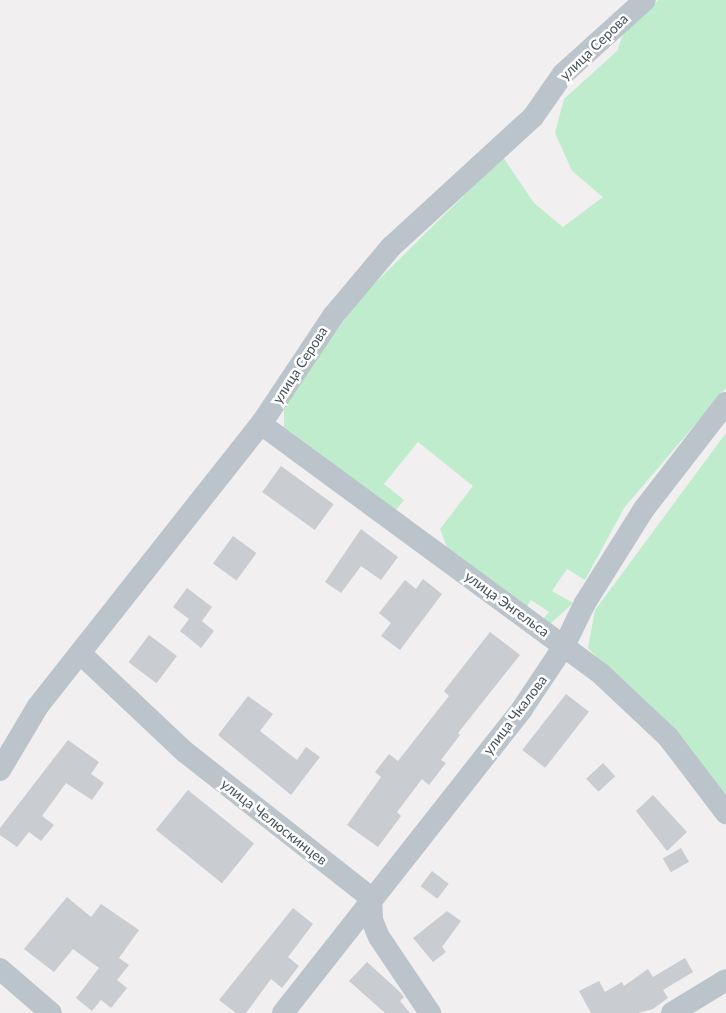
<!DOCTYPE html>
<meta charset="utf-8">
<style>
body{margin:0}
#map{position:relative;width:726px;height:1013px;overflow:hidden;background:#f1efef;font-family:Lato,sans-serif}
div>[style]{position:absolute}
.green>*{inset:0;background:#c0ecce}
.building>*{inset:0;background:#c9ccd1;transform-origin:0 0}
.minor>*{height:22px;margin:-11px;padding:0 11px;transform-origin:11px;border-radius:11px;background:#bbc4cb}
span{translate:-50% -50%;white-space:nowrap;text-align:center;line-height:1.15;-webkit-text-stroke:5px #fff;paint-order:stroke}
.street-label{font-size:14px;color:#48535b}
</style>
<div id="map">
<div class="green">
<i style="clip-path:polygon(659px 0,726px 0,726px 388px,624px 508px,585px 580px,567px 569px,552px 591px,573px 603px,550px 624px,542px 620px,549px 612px,531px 600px,525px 610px,450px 555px,440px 529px,473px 486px,418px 442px,384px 484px,404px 500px,395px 511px,284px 427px,284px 402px,362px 296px,503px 157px,534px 203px,563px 227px,603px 197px,572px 171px,555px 133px,564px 99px,617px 51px,624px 32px)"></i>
<i style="clip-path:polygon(726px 433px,726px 807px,683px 745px,588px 648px,595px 610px)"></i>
</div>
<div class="building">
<i style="left:281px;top:466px;width:65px;height:32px;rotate:36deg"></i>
<i style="clip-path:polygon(361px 529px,398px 557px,381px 580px,361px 566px,341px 593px,325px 582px)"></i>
<i style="left:233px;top:536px;width:29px;height:34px;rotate:36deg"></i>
<i style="clip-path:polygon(423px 579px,442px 594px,400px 650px,381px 636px,391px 623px,379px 613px,405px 580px,416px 589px)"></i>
<i style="clip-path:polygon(187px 588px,212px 607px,202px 621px,214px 631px,201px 648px,180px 631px,189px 619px,173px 607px)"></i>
<i style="clip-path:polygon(490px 632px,520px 655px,458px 733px,460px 735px,441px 760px,446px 763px,429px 785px,422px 779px,397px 812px,401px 816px,378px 847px,347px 825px,381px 777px,375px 772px,389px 754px,398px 761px,449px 696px,444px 691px)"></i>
<i style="left:149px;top:635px;width:35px;height:34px;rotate:37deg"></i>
<i style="left:566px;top:694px;width:29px;height:71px;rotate:38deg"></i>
<i style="clip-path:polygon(248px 696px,273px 714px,260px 731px,297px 760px,306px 747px,320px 757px,291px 795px,218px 735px)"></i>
<i style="clip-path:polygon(68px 740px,99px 762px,91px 774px,104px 783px,92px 800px,66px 783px,42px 816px,54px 825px,41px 841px,29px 832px,17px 847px,0 835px,0 828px)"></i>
<i style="left:603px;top:763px;width:18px;height:23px;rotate:47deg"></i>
<i style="left:188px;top:790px;width:85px;height:51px;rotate:39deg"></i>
<i style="clip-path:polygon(653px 795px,687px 832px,667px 851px,636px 811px)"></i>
<i style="left:681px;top:848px;width:16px;height:21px;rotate:60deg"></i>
<i style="left:432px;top:871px;width:21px;height:19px;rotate:37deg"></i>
<i style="clip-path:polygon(67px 897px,91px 917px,101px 904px,139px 930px,119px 958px,129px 965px,117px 980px,127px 988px,111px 1008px,101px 1000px,92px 1011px,76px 998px,99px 968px,73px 949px,54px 972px,24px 949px)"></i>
<i style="clip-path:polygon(293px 908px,313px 924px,288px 957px,299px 966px,282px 988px,271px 979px,246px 1013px,236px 1013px,219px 1000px)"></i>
<i style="clip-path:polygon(447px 911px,461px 921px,442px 947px,446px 952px,433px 962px,413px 938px)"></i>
<i style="clip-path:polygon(685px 958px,693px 972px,663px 990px,668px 998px,653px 1009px,638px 1013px,591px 1013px,579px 991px,599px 981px,605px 992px,622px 982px,624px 986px,648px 969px,653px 977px)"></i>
<i style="clip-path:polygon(367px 962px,400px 992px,404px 997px,400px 1001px,410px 1013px,385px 1013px,349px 981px)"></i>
</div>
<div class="minor">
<i style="left:261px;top:424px;width:422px;rotate:36.3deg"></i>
<i style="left:601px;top:674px;width:92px;rotate:43.2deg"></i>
<i style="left:668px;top:737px;width:96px;rotate:52.7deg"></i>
<i style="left:82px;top:655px;width:141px;rotate:43.3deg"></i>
<i style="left:185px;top:752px;width:236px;rotate:38.1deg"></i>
<i style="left:371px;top:898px;width:22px;rotate:87deg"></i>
<i style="left:372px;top:920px;width:18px;rotate:68deg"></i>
<i style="left:379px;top:937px;width:92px;rotate:56.1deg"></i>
<i style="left:0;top:770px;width:74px;rotate:-59.3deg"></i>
<i style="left:38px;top:706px;width:360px;rotate:-51.7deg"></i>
<i style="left:261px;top:424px;width:130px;rotate:-56.3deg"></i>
<i style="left:333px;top:316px;width:90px;rotate:-50deg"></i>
<i style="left:391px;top:247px;width:193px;rotate:-42.5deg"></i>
<i style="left:533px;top:117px;width:52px;rotate:-55.1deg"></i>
<i style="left:563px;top:74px;width:110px;rotate:-42.1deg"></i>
<i style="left:0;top:969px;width:67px;rotate:40.8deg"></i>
<i style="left:283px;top:1013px;width:387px;rotate:-51.8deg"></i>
<i style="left:522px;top:709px;width:76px;rotate:-56.3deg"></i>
<i style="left:564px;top:646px;width:48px;rotate:-64deg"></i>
<i style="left:585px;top:603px;width:111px;rotate:-57.9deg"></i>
<i style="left:644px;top:509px;width:134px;rotate:-52.3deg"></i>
<i style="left:672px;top:1013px;width:63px;rotate:-31.4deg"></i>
</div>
<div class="street-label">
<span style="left:594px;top:47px;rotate:-44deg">улица Серова</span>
<span style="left:300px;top:365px;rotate:-57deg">улица Серова</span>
<span style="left:507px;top:604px;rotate:36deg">улица Энгельса</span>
<span style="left:515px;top:715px;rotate:-53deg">улица Чкалова</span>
<span style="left:274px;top:822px;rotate:38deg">улица Челюскинцев</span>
</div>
</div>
